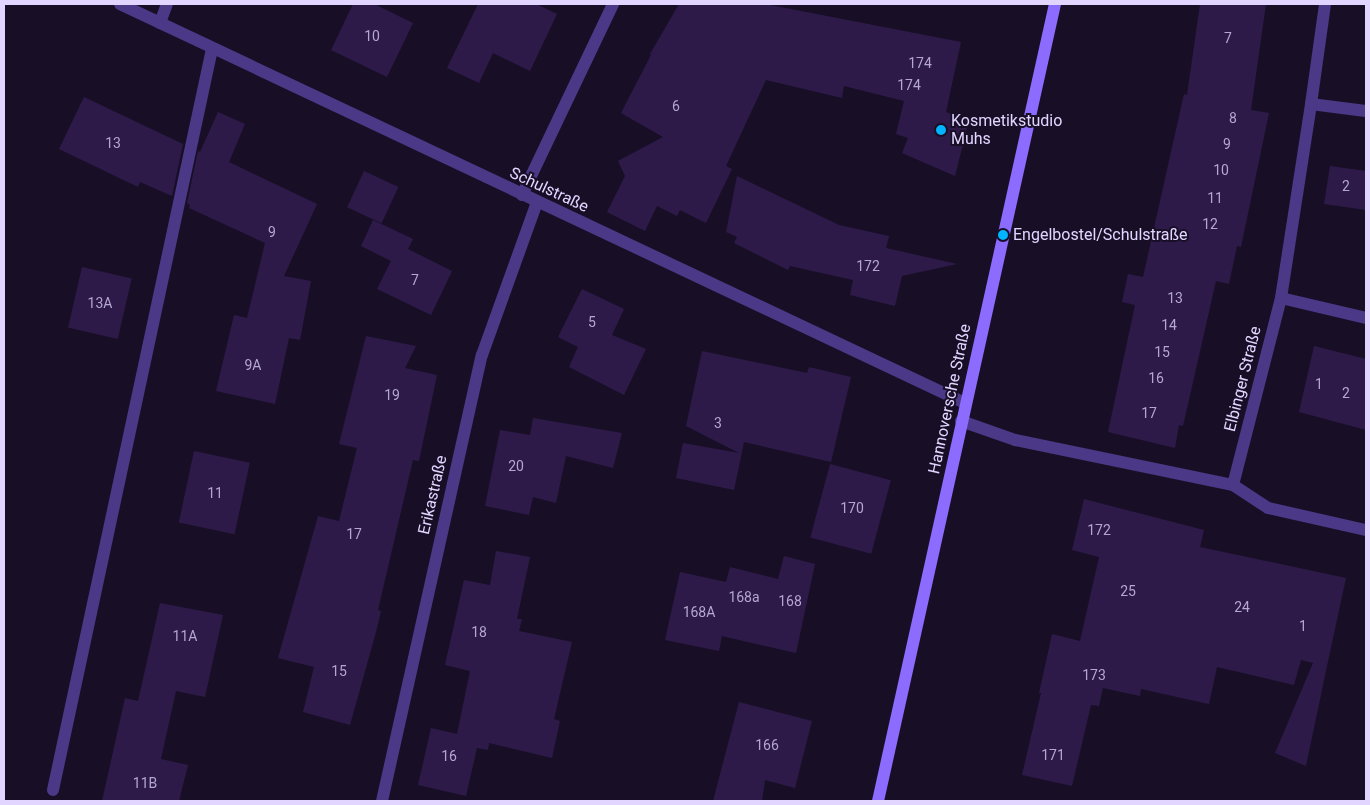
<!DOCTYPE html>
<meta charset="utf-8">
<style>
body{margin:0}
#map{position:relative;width:1370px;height:805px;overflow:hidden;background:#180f27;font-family:Roboto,sans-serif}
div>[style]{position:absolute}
.building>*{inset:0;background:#2d1a49;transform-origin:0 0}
.lane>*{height:12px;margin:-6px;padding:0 6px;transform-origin:6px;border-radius:6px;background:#4b3887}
.street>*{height:12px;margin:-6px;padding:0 6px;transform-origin:6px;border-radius:6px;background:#4b3887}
.secondary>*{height:12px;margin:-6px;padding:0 6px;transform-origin:6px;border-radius:6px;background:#8c6cff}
.dots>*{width:14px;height:14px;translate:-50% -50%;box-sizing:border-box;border:2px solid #180f27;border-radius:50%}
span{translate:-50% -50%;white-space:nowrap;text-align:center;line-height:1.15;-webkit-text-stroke:4px #180f27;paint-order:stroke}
.number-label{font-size:14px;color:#b5a6d2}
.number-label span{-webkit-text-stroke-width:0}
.poi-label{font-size:16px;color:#e2d5ff}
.left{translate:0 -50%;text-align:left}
.street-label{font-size:16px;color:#e2d5ff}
.frame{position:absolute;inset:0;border:5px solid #e2d5ff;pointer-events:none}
</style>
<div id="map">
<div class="building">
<i style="clip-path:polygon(353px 4px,374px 4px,413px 23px,387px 77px,331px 50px)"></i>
<i style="clip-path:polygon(478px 4px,536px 4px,557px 14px,530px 71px,493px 53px,479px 83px,447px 68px)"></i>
<i style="clip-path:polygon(679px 4px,765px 4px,961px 42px,946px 112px,969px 120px,955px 176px,902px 153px,908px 138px,896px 134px,904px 101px,844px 86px,842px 98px,766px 80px,726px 166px,732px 169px,706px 223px,680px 210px,677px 216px,657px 206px,645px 231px,607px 212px,625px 176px,618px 161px,663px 137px,621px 113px,651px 55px,650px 54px)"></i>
<i style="clip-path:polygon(1200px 4px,1266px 4px,1251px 110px,1269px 113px,1241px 247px,1237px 246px,1229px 284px,1216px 281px,1183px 426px,1179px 425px,1175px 448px,1108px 432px,1135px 305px,1122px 302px,1128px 274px,1143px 277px,1184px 94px,1187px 95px)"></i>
<i style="clip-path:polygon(84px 97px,183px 144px,172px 196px,140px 182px,138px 187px,59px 149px)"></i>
<i style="clip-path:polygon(218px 112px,245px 124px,229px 162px,317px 204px,284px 276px,311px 281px,300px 340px,289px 338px,275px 404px,216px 391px,234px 315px,247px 318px,265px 243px,189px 208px,190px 205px,187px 203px,198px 151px,200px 152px)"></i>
<i style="clip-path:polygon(1330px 166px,1366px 171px,1366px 210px,1324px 204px)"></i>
<i style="left:364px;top:171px;width:38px;height:40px;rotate:25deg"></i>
<i style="clip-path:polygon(737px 176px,839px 225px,889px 236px,886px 248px,957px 264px,902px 276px,895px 306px,850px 295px,853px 280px,790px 266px,788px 270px,734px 243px,737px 237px,726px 232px)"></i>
<i style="clip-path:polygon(373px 220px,413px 239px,408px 249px,452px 271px,431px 315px,377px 289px,391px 261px,361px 246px)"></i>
<i style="left:82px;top:267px;width:51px;height:62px;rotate:13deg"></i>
<i style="clip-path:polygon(582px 289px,624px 309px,612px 335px,646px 349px,624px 395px,569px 367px,578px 347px,558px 337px)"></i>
<i style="clip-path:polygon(366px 336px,416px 346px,405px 368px,437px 375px,419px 461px,413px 460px,378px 610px,381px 611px,376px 632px,350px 725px,303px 712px,314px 667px,278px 658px,318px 516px,339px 521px,357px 448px,339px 444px)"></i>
<i style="clip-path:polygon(1314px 346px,1366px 359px,1366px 430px,1299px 412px)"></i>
<i style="clip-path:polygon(702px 351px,807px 373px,809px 367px,851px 377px,831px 462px,744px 442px,734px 490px,676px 478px,683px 443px,739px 453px,686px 426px)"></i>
<i style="clip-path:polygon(533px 418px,622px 433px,613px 468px,566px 456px,556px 503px,533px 497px,529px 515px,485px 506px,500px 430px,530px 435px)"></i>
<i style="left:194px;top:451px;width:57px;height:73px;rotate:12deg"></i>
<i style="left:830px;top:464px;width:63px;height:76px;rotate:15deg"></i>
<i style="clip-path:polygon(1084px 499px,1204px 530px,1200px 547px,1346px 578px,1327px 666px,1319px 664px,1327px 666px,1306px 766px,1275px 753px,1313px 663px,1301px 660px,1294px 685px,1217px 667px,1209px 704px,1141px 689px,1140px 696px,1103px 688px,1099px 706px,1091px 705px,1072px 786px,1022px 775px,1041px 693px,1039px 693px,1052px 634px,1080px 641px,1099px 557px,1072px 550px)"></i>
<i style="clip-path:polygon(496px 551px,530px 557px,517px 619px,522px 619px,519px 631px,572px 642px,554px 719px,560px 721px,552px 758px,489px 743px,488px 750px,477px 748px,466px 796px,418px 785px,431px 728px,457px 734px,470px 671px,445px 665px,464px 580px,490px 585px)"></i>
<i style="clip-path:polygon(784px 556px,815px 564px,796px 653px,722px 636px,719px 651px,665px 640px,680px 572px,726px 582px,730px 567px,778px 579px)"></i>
<i style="clip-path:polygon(160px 603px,223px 615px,205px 697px,176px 691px,161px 759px,188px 765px,179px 801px,102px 801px,125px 698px,138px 701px)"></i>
<i style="clip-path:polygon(739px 702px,812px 721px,795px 788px,765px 780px,762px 801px,713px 801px)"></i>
</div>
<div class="lane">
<i style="left:160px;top:23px;width:20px;rotate:-70deg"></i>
<i style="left:522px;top:195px;width:212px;rotate:-64.5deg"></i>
<i style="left:53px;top:790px;width:758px;rotate:-77.89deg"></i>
</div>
<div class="street">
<i style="left:120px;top:4px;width:934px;rotate:25.28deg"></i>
<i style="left:1311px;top:104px;width:55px;rotate:7.3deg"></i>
<i style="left:1281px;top:298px;width:87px;rotate:13.2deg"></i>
<i style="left:961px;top:421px;width:57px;rotate:19.4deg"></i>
<i style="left:1015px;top:440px;width:223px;rotate:11.7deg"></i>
<i style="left:1233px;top:485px;width:193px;rotate:-75.6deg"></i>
<i style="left:1281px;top:298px;width:196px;rotate:-81.2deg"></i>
<i style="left:1311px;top:104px;width:101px;rotate:-82deg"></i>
<i style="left:1233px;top:485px;width:42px;rotate:33.3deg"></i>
<i style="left:1268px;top:508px;width:100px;rotate:12.7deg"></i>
<i style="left:382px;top:801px;width:457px;rotate:-77.4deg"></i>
<i style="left:482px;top:355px;width:163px;rotate:-70.2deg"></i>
</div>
<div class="secondary">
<i style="left:878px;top:801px;width:816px;rotate:-77.48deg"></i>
</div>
<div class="dots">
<i style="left:941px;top:130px;background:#01b4ff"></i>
<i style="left:1003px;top:235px;background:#01b4ff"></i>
</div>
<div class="number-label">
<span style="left:372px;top:36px">10</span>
<span style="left:1228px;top:38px">7</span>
<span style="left:920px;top:63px">174</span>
<span style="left:909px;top:85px">174</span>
<span style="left:676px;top:106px">6</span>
<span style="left:1233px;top:118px">8</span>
<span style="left:113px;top:143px">13</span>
<span style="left:1227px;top:144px">9</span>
<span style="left:1221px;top:170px">10</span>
<span style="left:1346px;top:186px">2</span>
<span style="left:1215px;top:198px">11</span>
<span style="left:1210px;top:224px">12</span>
<span style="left:272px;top:232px">9</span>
<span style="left:868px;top:266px">172</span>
<span style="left:415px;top:280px">7</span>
<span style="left:1175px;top:298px">13</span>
<span style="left:100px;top:303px">13A</span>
<span style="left:592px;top:322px">5</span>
<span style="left:1169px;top:325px">14</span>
<span style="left:1162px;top:352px">15</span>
<span style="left:253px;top:365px">9A</span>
<span style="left:1156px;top:378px">16</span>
<span style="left:1319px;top:384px">1</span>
<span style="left:1346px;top:393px">2</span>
<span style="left:392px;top:395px">19</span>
<span style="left:1149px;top:413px">17</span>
<span style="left:718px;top:423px">3</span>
<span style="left:516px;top:466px">20</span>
<span style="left:215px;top:493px">11</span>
<span style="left:852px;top:508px">170</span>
<span style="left:1099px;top:530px">172</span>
<span style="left:354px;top:534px">17</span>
<span style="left:1128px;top:591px">25</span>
<span style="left:744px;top:597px">168a</span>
<span style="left:790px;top:601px">168</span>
<span style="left:1242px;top:607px">24</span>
<span style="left:699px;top:612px">168A</span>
<span style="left:1303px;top:626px">1</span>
<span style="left:479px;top:632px">18</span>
<span style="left:185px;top:636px">11A</span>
<span style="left:339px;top:671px">15</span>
<span style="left:1094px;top:675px">173</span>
<span style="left:767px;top:745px">166</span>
<span style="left:1053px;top:755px">171</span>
<span style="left:449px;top:756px">16</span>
<span style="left:145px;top:783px">11B</span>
</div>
<div class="poi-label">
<span class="left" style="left:951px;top:130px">Kosmetikstudio<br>Muhs</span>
<span class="left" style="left:1013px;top:235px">Engelbostel/Schulstraße</span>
</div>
<div class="street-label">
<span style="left:549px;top:190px;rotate:25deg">Schulstraße</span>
<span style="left:1243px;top:379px;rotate:-76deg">Elbinger Straße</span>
<span style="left:950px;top:399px;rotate:-78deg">Hannoversche Straße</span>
<span style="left:433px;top:495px;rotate:-77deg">Erikastraße</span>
</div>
<div class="frame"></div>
</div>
